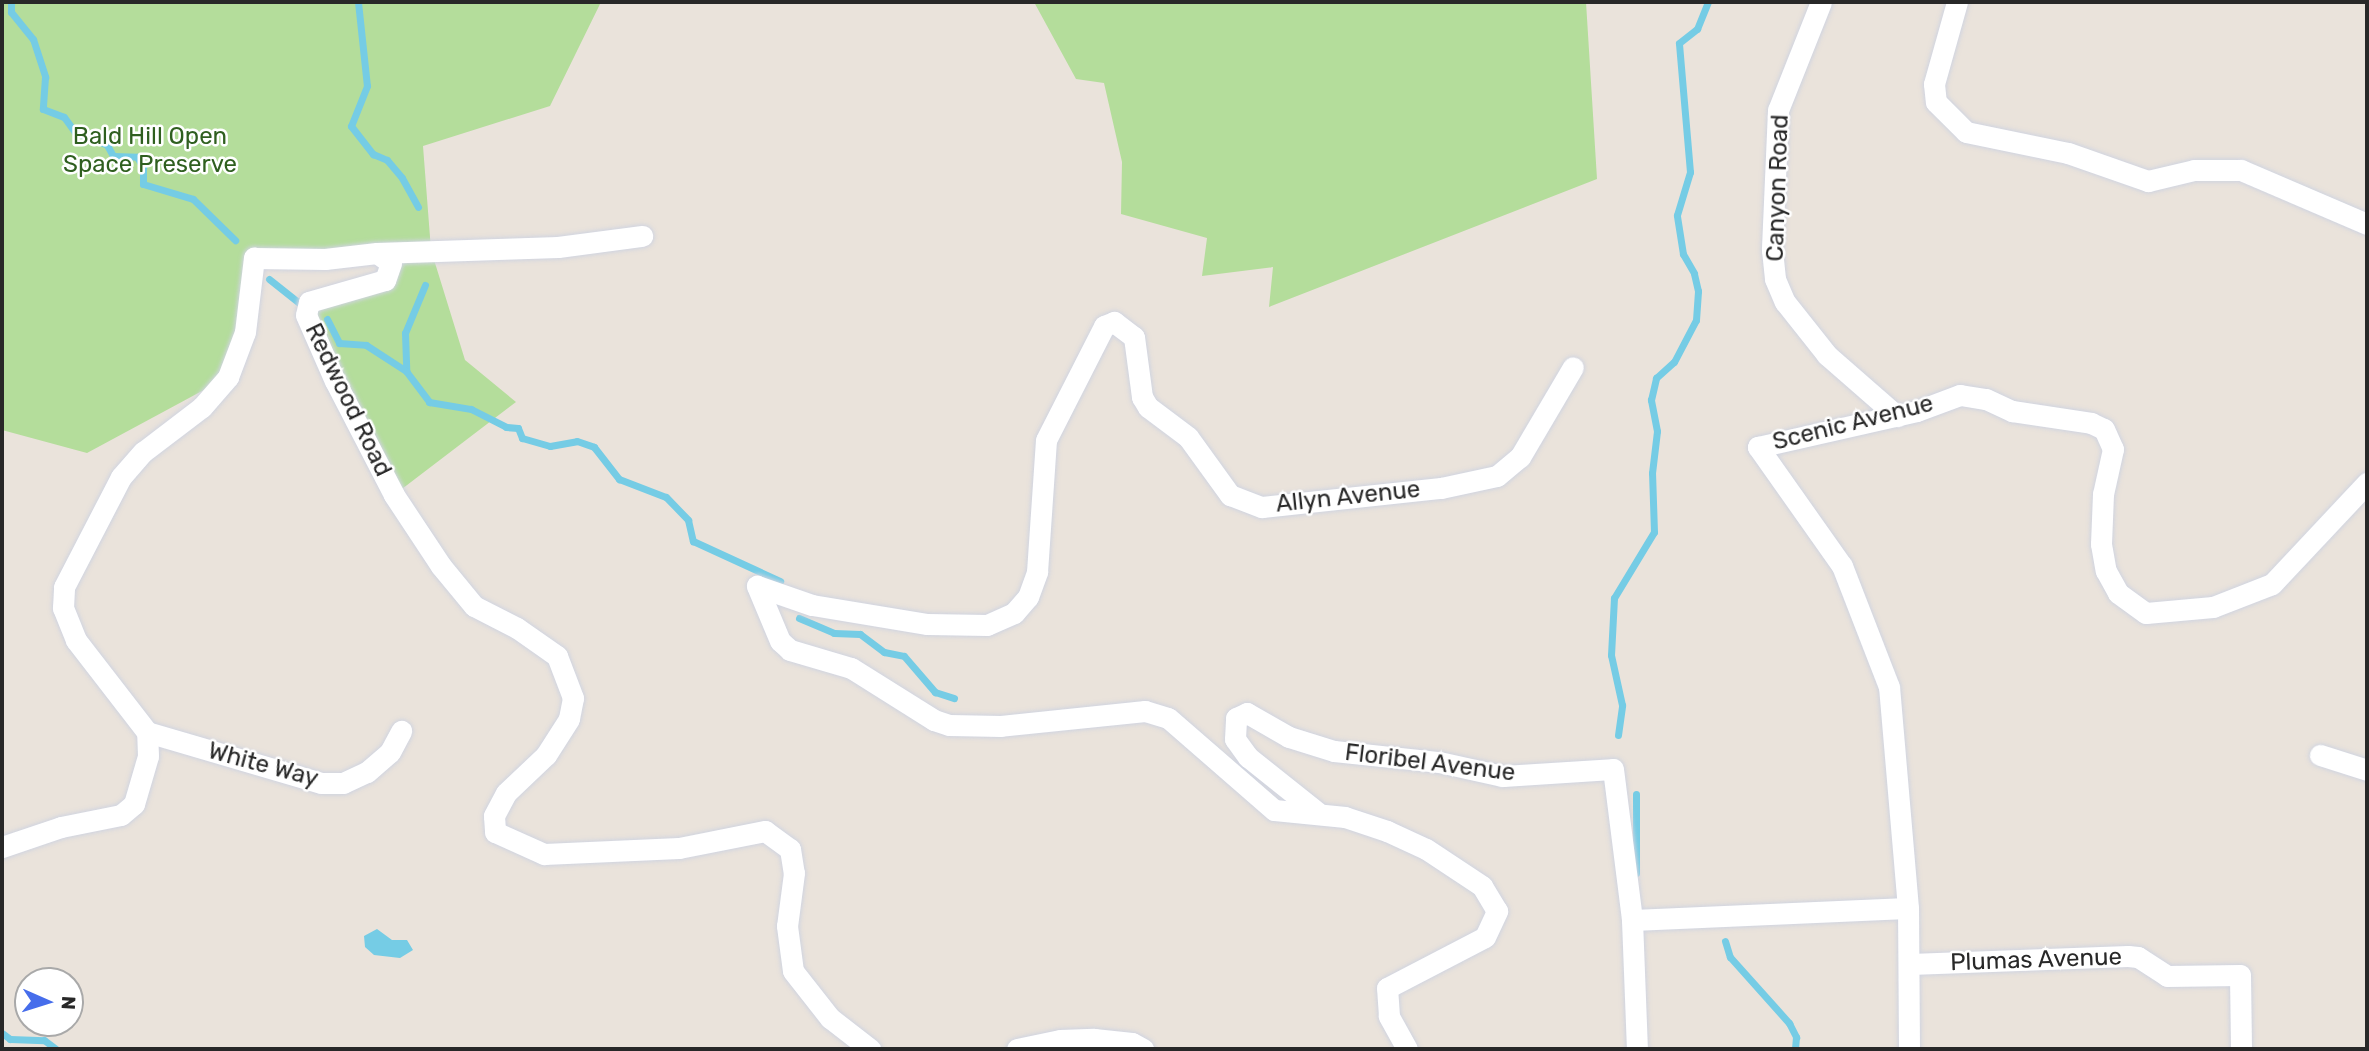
<!DOCTYPE html>
<style>
body{margin:0}
#map{position:relative;width:2369px;height:1051px;overflow:hidden;background:#eae3db;font-family:Rubik,sans-serif}
div>[style]{position:absolute}
.green>*{inset:0;background:#b4dd9b}
.water>*{inset:0;background:#75cce5}
.stream>*{height:7px;margin:-3.5px;padding:0 3.5px;transform-origin:3.5px;border-radius:3.5px;background:#75cce5}
.roads{filter:drop-shadow(0 0 2px #d0d4e0) drop-shadow(0 0 2px #d0d4e0)}
.minor>*{height:21px;margin:-10.5px;padding:0 10.5px;transform-origin:10.5px;border-radius:10.5px;background:#fff}
span{translate:-50% -50%;white-space:nowrap;text-align:center;line-height:1.15;-webkit-text-stroke:5px #fff;paint-order:stroke}
.park-label{font-size:24px;color:#2f5f1f}
.street-label{font-size:24px;color:#282828}
.frame{position:absolute;inset:0;border:4px solid #282828;pointer-events:none}
.north{position:absolute;left:14px;top:967px;width:70px;height:70px;box-sizing:border-box;background:#fff;border:2px solid #a9a9a9;border-radius:50%;rotate:93deg;font-size:19px;font-weight:700;line-height:28px;text-align:center;color:#282828}
.north::after{content:'';display:block;margin:auto;width:24px;height:32px;background:#466deb;clip-path:polygon(50% 0,100% 100%,50% 72%,0 100%)}
</style>
<div id="map">
<div class="green">
<i style="clip-path:polygon(2px 2px,601px 2px,550px 106px,423px 146px,431px 250px,465px 360px,516px 402px,394px 495px,306px 315px,385px 280px,391px 263px,258px 257px,228px 377px,87px 453px,2px 430px)"></i>
<i style="clip-path:polygon(1034px 2px,1586px 2px,1597px 179px,1269px 307px,1273px 267px,1202px 276px,1207px 238px,1121px 214px,1122px 162px,1104px 83px,1076px 79px)"></i>
</div>
<div class="water">
<i style="clip-path:polygon(377px 929px,392px 940px,407px 940px,413px 950px,400px 958px,374px 955px,365px 947px,364px 936px)"></i>
</div>
<div class="stream">
<i style="left:11px;top:2px;width:10px;rotate:90deg"></i>
<i style="left:11px;top:12px;width:35px;rotate:51deg"></i>
<i style="left:33px;top:39px;width:40px;rotate:72deg"></i>
<i style="left:45px;top:77px;width:32px;rotate:94deg"></i>
<i style="left:43px;top:109px;width:22px;rotate:21deg"></i>
<i style="left:64px;top:117px;width:19px;rotate:54deg"></i>
<i style="left:75px;top:132px;width:35px;rotate:22deg"></i>
<i style="left:107px;top:145px;width:13px;rotate:61deg"></i>
<i style="left:113px;top:156px;width:24px;rotate:2deg"></i>
<i style="left:137px;top:157px;width:12px;rotate:59deg"></i>
<i style="left:143px;top:167px;width:17px;rotate:90deg"></i>
<i style="left:143px;top:184px;width:52px;rotate:16.7deg"></i>
<i style="left:193px;top:199px;width:59px;rotate:44.3deg"></i>
<i style="left:358px;top:2px;width:84px;rotate:83.9deg"></i>
<i style="left:367px;top:86px;width:43px;rotate:111.8deg"></i>
<i style="left:351px;top:126px;width:36px;rotate:52deg"></i>
<i style="left:373px;top:154px;width:15px;rotate:23deg"></i>
<i style="left:387px;top:160px;width:23px;rotate:50deg"></i>
<i style="left:402px;top:178px;width:33px;rotate:61deg"></i>
<i style="left:269px;top:279px;width:43px;rotate:38.5deg"></i>
<i style="left:425px;top:285px;width:52px;rotate:112.6deg"></i>
<i style="left:405px;top:333px;width:38px;rotate:88deg"></i>
<i style="left:406px;top:371px;width:39px;rotate:53deg"></i>
<i style="left:429px;top:402px;width:43px;rotate:9.5deg"></i>
<i style="left:471px;top:409px;width:39px;rotate:27deg"></i>
<i style="left:506px;top:427px;width:12px;rotate:5deg"></i>
<i style="left:518px;top:428px;width:11px;rotate:68deg"></i>
<i style="left:522px;top:438px;width:29px;rotate:16deg"></i>
<i style="left:550px;top:446px;width:27px;rotate:-10deg"></i>
<i style="left:577px;top:441px;width:18px;rotate:19deg"></i>
<i style="left:594px;top:447px;width:41px;rotate:52deg"></i>
<i style="left:619px;top:479px;width:50px;rotate:21deg"></i>
<i style="left:666px;top:497px;width:32px;rotate:46deg"></i>
<i style="left:688px;top:520px;width:22px;rotate:77deg"></i>
<i style="left:693px;top:541px;width:96px;rotate:24.7deg"></i>
<i style="left:327px;top:319px;width:27px;rotate:63deg"></i>
<i style="left:339px;top:343px;width:27px;rotate:4deg"></i>
<i style="left:366px;top:345px;width:48px;rotate:33deg"></i>
<i style="left:799px;top:618px;width:38px;rotate:23deg"></i>
<i style="left:834px;top:633px;width:26px;rotate:2deg"></i>
<i style="left:860px;top:634px;width:30px;rotate:37deg"></i>
<i style="left:884px;top:652px;width:20px;rotate:11deg"></i>
<i style="left:904px;top:656px;width:48px;rotate:49.3deg"></i>
<i style="left:935px;top:692px;width:20px;rotate:18deg"></i>
<i style="left:1618px;top:735px;width:30px;rotate:-82deg"></i>
<i style="left:1622px;top:705px;width:51px;rotate:-102.4deg"></i>
<i style="left:1611px;top:655px;width:57px;rotate:-87deg"></i>
<i style="left:1614px;top:598px;width:77px;rotate:-58.8deg"></i>
<i style="left:1654px;top:532px;width:59px;rotate:-91.9deg"></i>
<i style="left:1652px;top:473px;width:42px;rotate:-83.2deg"></i>
<i style="left:1657px;top:431px;width:32px;rotate:-101deg"></i>
<i style="left:1651px;top:400px;width:23px;rotate:-77deg"></i>
<i style="left:1656px;top:378px;width:24px;rotate:-42deg"></i>
<i style="left:1674px;top:362px;width:47px;rotate:-62.4deg"></i>
<i style="left:1696px;top:320px;width:29px;rotate:-86deg"></i>
<i style="left:1698px;top:291px;width:18px;rotate:-103deg"></i>
<i style="left:1694px;top:273px;width:22px;rotate:-120deg"></i>
<i style="left:1683px;top:254px;width:39px;rotate:-99deg"></i>
<i style="left:1677px;top:215px;width:45px;rotate:-73.2deg"></i>
<i style="left:1690px;top:172px;width:129px;rotate:-94.9deg"></i>
<i style="left:1679px;top:43px;width:23px;rotate:-38deg"></i>
<i style="left:1697px;top:29px;width:29px;rotate:-68deg"></i>
<i style="left:1636px;top:794px;width:79px;rotate:90deg"></i>
<i style="left:1725px;top:941px;width:17px;rotate:73deg"></i>
<i style="left:1730px;top:957px;width:89px;rotate:48.2deg"></i>
<i style="left:1789px;top:1023px;width:16px;rotate:63deg"></i>
<i style="left:1796px;top:1037px;width:12px;rotate:95deg"></i>
<i style="left:2px;top:1033px;width:10px;rotate:37deg"></i>
<i style="left:10px;top:1039px;width:34px;rotate:2deg"></i>
<i style="left:44px;top:1040px;width:15px;rotate:37deg"></i>
</div>
<div class="roads">
<div class="minor">
<i style="left:1821px;top:2px;width:116px;rotate:111.7deg"></i>
<i style="left:1778px;top:110px;width:140px;rotate:92.5deg"></i>
<i style="left:1772px;top:250px;width:29px;rotate:84deg"></i>
<i style="left:1775px;top:279px;width:25px;rotate:67deg"></i>
<i style="left:1785px;top:302px;width:68px;rotate:51.6deg"></i>
<i style="left:1827px;top:355px;width:93px;rotate:41.1deg"></i>
<i style="left:1957px;top:2px;width:85px;rotate:105.7deg"></i>
<i style="left:1934px;top:84px;width:18px;rotate:84deg"></i>
<i style="left:1936px;top:102px;width:42px;rotate:45deg"></i>
<i style="left:1966px;top:132px;width:104px;rotate:11.6deg"></i>
<i style="left:2068px;top:153px;width:85px;rotate:19.3deg"></i>
<i style="left:2148px;top:181px;width:47px;rotate:-13.4deg"></i>
<i style="left:2194px;top:170px;width:47px"></i>
<i style="left:2241px;top:170px;width:137px;rotate:23.2deg"></i>
<i style="left:377px;top:253px;width:181px;rotate:-1.9deg"></i>
<i style="left:558px;top:247px;width:85px;rotate:-7.5deg"></i>
<i style="left:147px;top:732px;width:181px;rotate:16.3deg"></i>
<i style="left:321px;top:783px;width:22px"></i>
<i style="left:343px;top:783px;width:26px;rotate:-25deg"></i>
<i style="left:367px;top:772px;width:30px;rotate:-41deg"></i>
<i style="left:390px;top:752px;width:24px;rotate:-62deg"></i>
<i style="left:2320px;top:755px;width:49px;rotate:17.7deg"></i>
<i style="left:1317px;top:812px;width:88px;rotate:-141.4deg"></i>
<i style="left:1248px;top:757px;width:22px;rotate:-126deg"></i>
<i style="left:1235px;top:739px;width:21px;rotate:-87deg"></i>
<i style="left:1236px;top:718px;width:12px;rotate:-24deg"></i>
<i style="left:1247px;top:713px;width:48px;rotate:29.7deg"></i>
<i style="left:1289px;top:737px;width:47px;rotate:17.3deg"></i>
<i style="left:1334px;top:751px;width:106px;rotate:6deg"></i>
<i style="left:1439px;top:762px;width:65px;rotate:12.5deg"></i>
<i style="left:1502px;top:776px;width:111px;rotate:-3.6deg"></i>
<i style="left:1613px;top:769px;width:152px;rotate:82.8deg"></i>
<i style="left:1632px;top:920px;width:129px;rotate:87.8deg"></i>
<i style="left:2px;top:847px;width:62px;rotate:-18.7deg"></i>
<i style="left:61px;top:827px;width:61px;rotate:-11.3deg"></i>
<i style="left:121px;top:815px;width:17px;rotate:-40deg"></i>
<i style="left:134px;top:804px;width:50px;rotate:-73.7deg"></i>
<i style="left:148px;top:756px;width:24px;rotate:-92deg"></i>
<i style="left:147px;top:732px;width:116px;rotate:-127.7deg"></i>
<i style="left:76px;top:640px;width:35px;rotate:-112deg"></i>
<i style="left:63px;top:608px;width:21px;rotate:-87deg"></i>
<i style="left:64px;top:587px;width:124px;rotate:-62.6deg"></i>
<i style="left:121px;top:477px;width:33px;rotate:-49deg"></i>
<i style="left:143px;top:452px;width:74px;rotate:-37.3deg"></i>
<i style="left:202px;top:407px;width:40px;rotate:-49deg"></i>
<i style="left:228px;top:377px;width:48px;rotate:-69.3deg"></i>
<i style="left:245px;top:332px;width:75px;rotate:-83.1deg"></i>
<i style="left:254px;top:258px;width:71px;rotate:0.8deg"></i>
<i style="left:325px;top:259px;width:52px;rotate:-6.6deg"></i>
<i style="left:377px;top:253px;width:17px;rotate:36deg"></i>
<i style="left:391px;top:263px;width:18px;rotate:109deg"></i>
<i style="left:385px;top:280px;width:79px;rotate:163.9deg"></i>
<i style="left:309px;top:302px;width:13px;rotate:103deg"></i>
<i style="left:306px;top:315px;width:72px;rotate:66.3deg"></i>
<i style="left:335px;top:381px;width:128px;rotate:62.6deg"></i>
<i style="left:394px;top:495px;width:85px;rotate:56.5deg"></i>
<i style="left:441px;top:566px;width:52px;rotate:50.5deg"></i>
<i style="left:474px;top:606px;width:48px;rotate:27.1deg"></i>
<i style="left:517px;top:628px;width:49px;rotate:35deg"></i>
<i style="left:557px;top:656px;width:45px;rotate:69.1deg"></i>
<i style="left:573px;top:698px;width:21px;rotate:101deg"></i>
<i style="left:569px;top:719px;width:43px;rotate:122.6deg"></i>
<i style="left:546px;top:755px;width:55px;rotate:136.5deg"></i>
<i style="left:506px;top:793px;width:26px;rotate:118deg"></i>
<i style="left:494px;top:816px;width:16px;rotate:86deg"></i>
<i style="left:495px;top:832px;width:54px;rotate:24.2deg"></i>
<i style="left:544px;top:854px;width:135px;rotate:-2.5deg"></i>
<i style="left:679px;top:848px;width:88px;rotate:-11.2deg"></i>
<i style="left:765px;top:831px;width:31px;rotate:36deg"></i>
<i style="left:790px;top:849px;width:24px;rotate:81deg"></i>
<i style="left:794px;top:873px;width:53px;rotate:97.5deg"></i>
<i style="left:787px;top:926px;width:45px;rotate:82.4deg"></i>
<i style="left:793px;top:971px;width:60px;rotate:51.8deg"></i>
<i style="left:830px;top:1018px;width:51px;rotate:37.8deg"></i>
<i style="left:1632px;top:920px;width:276px;rotate:-2.5deg"></i>
<i style="left:1910px;top:964px;width:218px;rotate:-2.1deg"></i>
<i style="left:2128px;top:956px;width:10px;rotate:6deg"></i>
<i style="left:2138px;top:957px;width:35px;rotate:33deg"></i>
<i style="left:2167px;top:976px;width:73px;rotate:-0.8deg"></i>
<i style="left:2240px;top:975px;width:74px;rotate:89.2deg"></i>
<i style="left:1017px;top:1049px;width:44px;rotate:-11.8deg"></i>
<i style="left:1060px;top:1040px;width:34px;rotate:-2deg"></i>
<i style="left:1094px;top:1039px;width:38px;rotate:6deg"></i>
<i style="left:1132px;top:1043px;width:13px;rotate:29deg"></i>
<i style="left:1407px;top:1049px;width:38px;rotate:-119deg"></i>
<i style="left:1389px;top:1016px;width:28px;rotate:-94deg"></i>
<i style="left:1387px;top:988px;width:110px;rotate:-27.5deg"></i>
<i style="left:1485px;top:937px;width:29px;rotate:-65deg"></i>
<i style="left:1497px;top:911px;width:29px;rotate:-121deg"></i>
<i style="left:1482px;top:886px;width:67px;rotate:-146.5deg"></i>
<i style="left:1426px;top:849px;width:43px;rotate:-155.2deg"></i>
<i style="left:1387px;top:831px;width:44px;rotate:-161.6deg"></i>
<i style="left:1345px;top:817px;width:71px;rotate:-174.4deg"></i>
<i style="left:1274px;top:810px;width:140px;rotate:-139deg"></i>
<i style="left:1168px;top:718px;width:24px;rotate:-163deg"></i>
<i style="left:1145px;top:711px;width:145px;rotate:174.1deg"></i>
<i style="left:1001px;top:726px;width:52px;rotate:-178.9deg"></i>
<i style="left:949px;top:725px;width:16px;rotate:-162deg"></i>
<i style="left:934px;top:720px;width:98px;rotate:-147.9deg"></i>
<i style="left:851px;top:668px;width:64px;rotate:-163.6deg"></i>
<i style="left:790px;top:650px;width:13px;rotate:-138deg"></i>
<i style="left:780px;top:641px;width:60px;rotate:-112.7deg"></i>
<i style="left:757px;top:586px;width:58px;rotate:19.1deg"></i>
<i style="left:812px;top:605px;width:117px;rotate:9.4deg"></i>
<i style="left:927px;top:624px;width:60px;rotate:1deg"></i>
<i style="left:987px;top:625px;width:30px;rotate:-24deg"></i>
<i style="left:1014px;top:613px;width:21px;rotate:-49deg"></i>
<i style="left:1028px;top:597px;width:27px;rotate:-70deg"></i>
<i style="left:1037px;top:572px;width:132px;rotate:-86.1deg"></i>
<i style="left:1046px;top:440px;width:128px;rotate:-63deg"></i>
<i style="left:1104px;top:326px;width:11px;rotate:-22deg"></i>
<i style="left:1114px;top:322px;width:25px;rotate:37deg"></i>
<i style="left:1134px;top:337px;width:61px;rotate:82.4deg"></i>
<i style="left:1142px;top:397px;width:12px;rotate:59deg"></i>
<i style="left:1148px;top:407px;width:50px;rotate:36.9deg"></i>
<i style="left:1188px;top:437px;width:72px;rotate:54.1deg"></i>
<i style="left:1230px;top:495px;width:34px;rotate:21deg"></i>
<i style="left:1262px;top:507px;width:180px;rotate:-6.1deg"></i>
<i style="left:1441px;top:488px;width:57px;rotate:-12.1deg"></i>
<i style="left:1497px;top:476px;width:30px;rotate:-40deg"></i>
<i style="left:1520px;top:457px;width:104px;rotate:-59.5deg"></i>
<i style="left:1909px;top:1049px;width:141px;rotate:-90.4deg"></i>
<i style="left:1908px;top:908px;width:222px;rotate:-94.9deg"></i>
<i style="left:1889px;top:687px;width:130px;rotate:-111.2deg"></i>
<i style="left:1842px;top:566px;width:146px;rotate:-125.2deg"></i>
<i style="left:1758px;top:447px;width:163px;rotate:-12.8deg"></i>
<i style="left:1917px;top:411px;width:46px;rotate:-20.4deg"></i>
<i style="left:1960px;top:395px;width:26px;rotate:9deg"></i>
<i style="left:1986px;top:399px;width:29px;rotate:25deg"></i>
<i style="left:2012px;top:411px;width:80px;rotate:8.6deg"></i>
<i style="left:2091px;top:423px;width:14px;rotate:25deg"></i>
<i style="left:2104px;top:429px;width:22px;rotate:66deg"></i>
<i style="left:2113px;top:449px;width:46px;rotate:102.5deg"></i>
<i style="left:2103px;top:494px;width:50px;rotate:92.3deg"></i>
<i style="left:2101px;top:544px;width:27px;rotate:80deg"></i>
<i style="left:2106px;top:571px;width:25px;rotate:61deg"></i>
<i style="left:2118px;top:593px;width:34px;rotate:36deg"></i>
<i style="left:2146px;top:613px;width:67px;rotate:-5.1deg"></i>
<i style="left:2213px;top:607px;width:63px;rotate:-21.3deg"></i>
<i style="left:2272px;top:584px;width:139px;rotate:-46.8deg"></i>
</div>
</div>
<div class="park-label">
<span style="left:150px;top:151px">Bald Hill Open<br>Space Preserve</span>
</div>
<div class="street-label">
<span style="left:1778px;top:188px;rotate:-88deg">Canyon Road</span>
<span style="left:348px;top:400px;rotate:64deg">Redwood Road</span>
<span style="left:1853px;top:423px;rotate:-14deg">Scenic Avenue</span>
<span style="left:1348px;top:497px;rotate:-6deg">Allyn Avenue</span>
<span style="left:1430px;top:763px;rotate:7deg">Floribel Avenue</span>
<span style="left:263px;top:765px;rotate:15deg">White Way</span>
<span style="left:2036px;top:960px;rotate:-2deg">Plumas Avenue</span>
</div>
<div class="frame"></div>
<div class="north">N</div>
</div>
